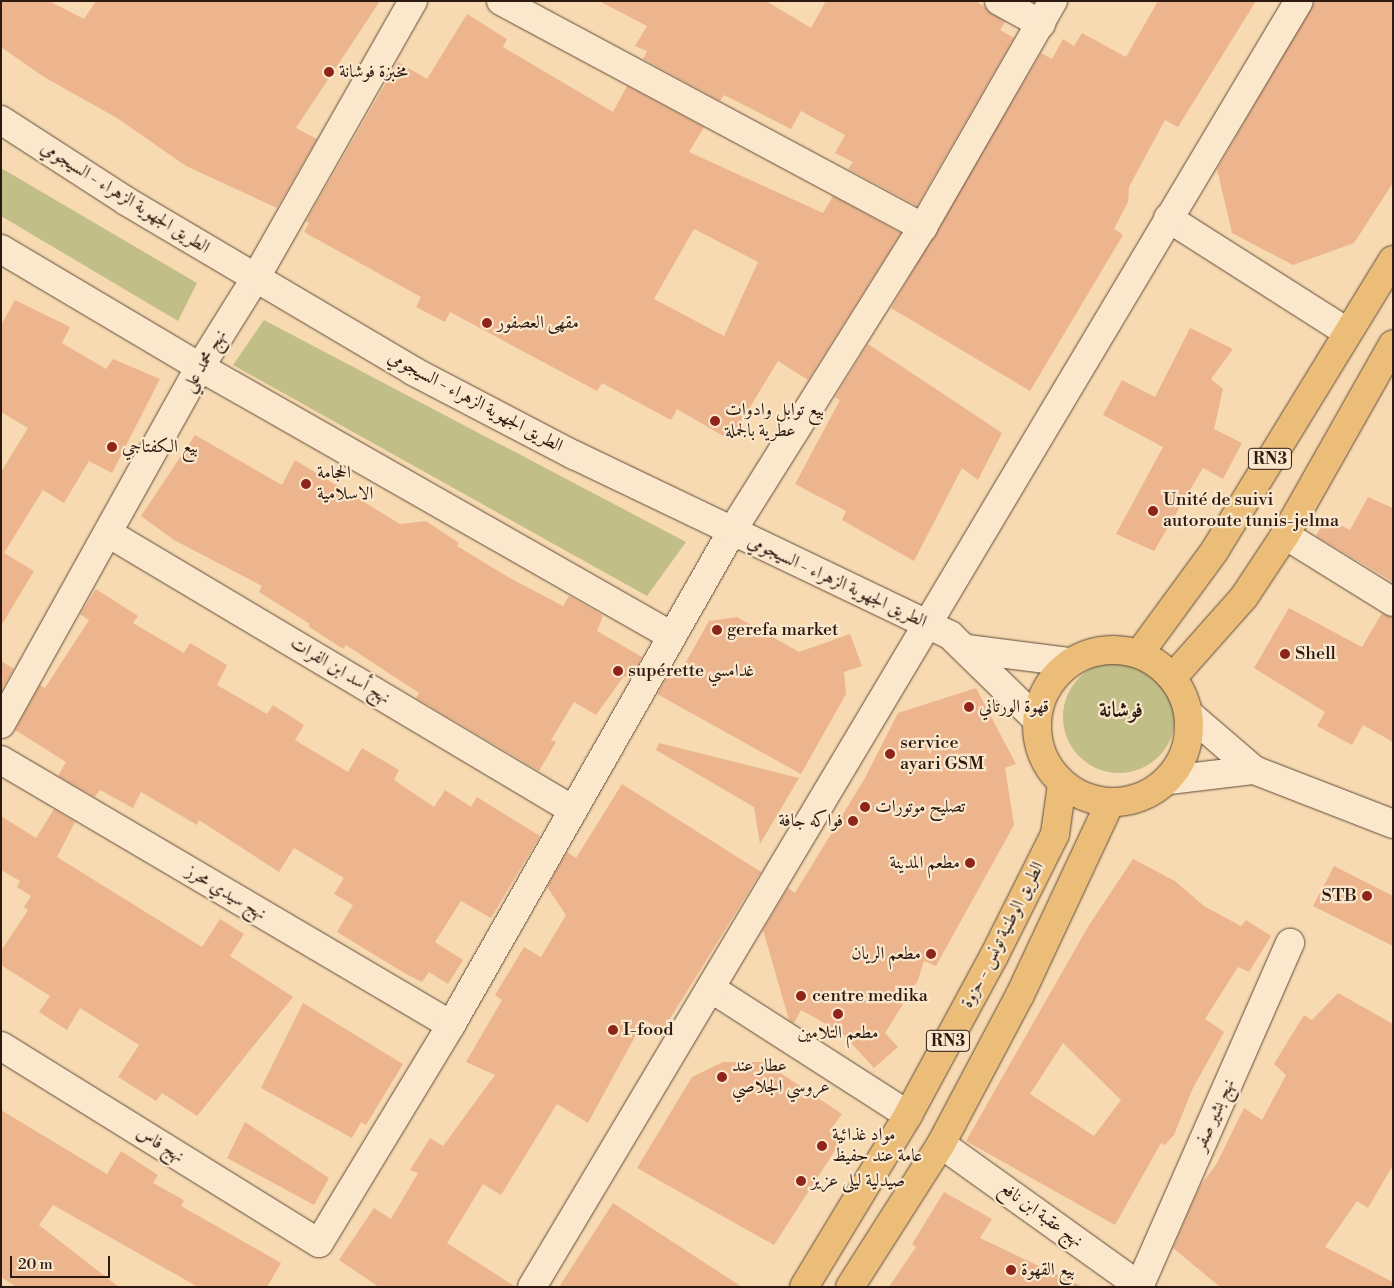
<!DOCTYPE html>
<meta charset="utf-8">
<style>
body{margin:0}
#map{position:relative;width:1394px;height:1288px;overflow:hidden;background:#f7dab1;font-family:"Libre Bodoni",Amiri,serif}
div>[style]{position:absolute}
.green>*{inset:0;background:#c2be88}
.round{border-radius:50%}
.building>*{inset:0;background:#edb58e}
.roads{filter:drop-shadow(0 0 1px #5f4a39) drop-shadow(0 0 1px #5f4a39)}
.street>*{height:28px;margin:-14px;padding:0 14px;transform-origin:14px;border-radius:14px;background:#fae7cc}
.secondary>*{height:28px;margin:-14px;padding:0 14px;transform-origin:14px;border-radius:14px;background:#fae7cc}
.primary>*{height:28px;margin:-14px;padding:0 14px;transform-origin:14px;border-radius:14px;background:#ecbd78}
.primary>.ring{margin:-14px;padding:0;box-sizing:content-box;background:none;border:28px solid #ecbd78;border-radius:50%}
.dots>*{width:14px;height:14px;translate:-50% -50%;box-sizing:border-box;border:2px solid #fae7cc;border-radius:50%}
span{translate:-50% -50%;white-space:nowrap;text-align:center;line-height:1.15;-webkit-text-stroke:4.5px #fae7cc;paint-order:stroke}
.shield-label span{padding:1px 4px;background:#fae7cc;border:1px solid;border-radius:4px;-webkit-text-stroke-width:0}
.shield-label{font-size:16px;color:#2c1a11;font-weight:700}
.poi-label{font-size:18px;color:#2c1a11}
.left{translate:0 -50%;text-align:left}
.right{translate:-100% -50%;text-align:right}
.street-label{font-size:18px;color:#2c1a11}
.district-label{font-size:22px;color:#2c1a11;font-weight:700}
.frame{position:absolute;inset:0;border:2px solid #2c1a11;pointer-events:none}
.scale{position:absolute;left:10px;top:1256px;width:100px;height:22px;box-sizing:border-box;border:2px solid #2c1a11;border-top:0;padding-left:6px;font-size:15px;line-height:18px;white-space:nowrap;color:#2c1a11;-webkit-text-stroke:4px #fae7cc;paint-order:stroke}
</style>
<div id="map">
<div class="green">
<i style="clip-path:polygon(1px 168px,197px 283px,178px 321px,1px 216px)"></i>
<i style="clip-path:polygon(264px 320px,686px 542px,647px 596px,233px 365px)"></i>
<i class="round" style="left:1063px;top:661px;width:112px;height:112px"></i>
</div>
<div class="building">
<i style="clip-path:polygon(1px 1px,49px 1px,84px 19px,96px 1px,380px 1px,296px 128px,317px 139px,277px 208px,186px 166px,117px 118px,44px 77px,1px 47px)"></i>
<i style="clip-path:polygon(599px 1px,766px 1px,811px 28px,826px 1px,976px 1px,1005px 22px,1000px 30px,1014px 38px,917px 206px,848px 169px,853px 162px,835px 153px,845px 135px,801px 111px,791px 129px,724px 95px,720px 101px,643px 59px,647px 51px,635px 46px,647px 26px)"></i>
<i style="clip-path:polygon(1158px 1px,1256px 1px,1178px 127px,1165px 120px,1129px 187px,1128px 202px,1114px 229px,1123px 235px,1030px 391px,891px 308px,1041px 53px,1052px 59px,1063px 39px,1074px 46px,1082px 33px,1126px 57px)"></i>
<i style="clip-path:polygon(1315px 1px,1393px 1px,1393px 183px,1354px 243px,1293px 265px,1232px 233px,1217px 169px)"></i>
<i style="clip-path:polygon(evenodd,467px 14px,507px 39px,503px 47px,613px 112px,627px 86px,704px 127px,689px 152px,823px 213px,833px 196px,901px 233px,808px 380px,778px 361px,730px 440px,677px 409px,671px 420px,602px 383px,597px 391px,450px 312px,445px 322px,416px 307px,421px 297px,304px 232px,309px 223px,306px 221px,398px 62px,427px 79px,467px 14px,694px 229px,758px 262px,724px 336px,654px 299px,694px 229px)"></i>
<i style="clip-path:polygon(15px 300px,70px 327px,62px 343px,106px 369px,113px 359px,160px 379px,112px 473px,89px 461px,64px 503px,43px 490px,4px 553px,34px 571px,1px 626px,1px 472px,28px 428px,1px 412px,1px 325px)"></i>
<i style="clip-path:polygon(1190px 328px,1233px 349px,1211px 379px,1223px 389px,1214px 429px,1242px 443px,1223px 479px,1203px 468px,1154px 551px,1116px 534px,1163px 447px,1103px 415px,1122px 380px,1155px 397px)"></i>
<i style="clip-path:polygon(868px 344px,1002px 433px,978px 480px,962px 468px,914px 561px,842px 520px,846px 511px,795px 484px,840px 400px,835px 397px)"></i>
<i style="clip-path:polygon(195px 435px,282px 485px,295px 460px,400px 524px,426px 521px,459px 543px,457px 546px,508px 577px,563px 606px,569px 596px,594px 610px,603px 616px,597px 631px,642px 657px,630px 679px,624px 676px,596px 715px,574px 702px,551px 740px,556px 742px,539px 771px,416px 698px,419px 693px,346px 645px,343px 649px,308px 626px,310px 624px,259px 592px,262px 586px,174px 540px,141px 516px)"></i>
<i style="clip-path:polygon(1368px 497px,1393px 508px,1393px 582px,1316px 536px,1326px 518px,1350px 530px)"></i>
<i style="clip-path:polygon(96px 589px,138px 616px,133px 623px,184px 653px,190px 643px,227px 665px,217px 685px,267px 714px,273px 705px,304px 725px,295px 740px,348px 772px,362px 748px,399px 770px,394px 780px,434px 807px,445px 790px,471px 807px,477px 797px,540px 836px,491px 918px,461px 901px,435px 942px,463px 960px,448px 984px,429px 972px,422px 982px,406px 974px,337px 932px,353px 905px,334px 894px,344px 878px,294px 848px,279px 872px,199px 820px,197px 825px,141px 792px,133px 808px,100px 790px,95px 797px,58px 776px,66px 762px,15px 730px,40px 685px,45px 688px,89px 620px,80px 614px)"></i>
<i style="clip-path:polygon(1289px 608px,1362px 647px,1382px 613px,1393px 618px,1393px 742px,1363px 725px,1352px 745px,1317px 726px,1325px 712px,1254px 668px)"></i>
<i style="clip-path:polygon(737px 617px,799px 652px,850px 634px,862px 666px,844px 672px,846px 694px,801px 774px,657px 694px,669px 673px,677px 678px,709px 621px)"></i>
<i style="clip-path:polygon(1px 661px,14px 669px,1px 691px)"></i>
<i style="clip-path:polygon(976px 688px,1016px 764px,1005px 768px,1014px 825px,936px 966px,924px 961px,918px 980px,885px 1033px,898px 1047px,874px 1068px,842px 1033px,801px 1010px,794px 1023px,789px 1020px,763px 930px,788px 888px,795px 893px,865px 778px,898px 713px)"></i>
<i style="clip-path:polygon(659px 743px,799px 778px,760px 844px,754px 807px,656px 750px)"></i>
<i style="clip-path:polygon(622px 784px,761px 872px,663px 1030px,644px 1020px,588px 1123px,557px 1104px,501px 1195px,483px 1184px,447px 1243px,516px 1287px,379px 1287px,339px 1260px,374px 1208px,391px 1219px,418px 1173px,410px 1170px,430px 1138px,443px 1146px,495px 1075px,466px 1062px,502px 1000px,495px 995px,524px 947px,541px 957px,566px 915px,547px 887px,567px 852px,576px 858px)"></i>
<i style="clip-path:polygon(54px 809px,75px 822px,57px 857px,202px 947px,220px 919px,244px 934px,230px 956px,293px 997px,197px 1116px,162px 1093px,156px 1101px,118px 1077px,139px 1045px,80px 1008px,67px 1030px,39px 1012px,50px 996px,1px 965px,1px 951px,28px 910px,24px 907px,31px 896px,17px 887px,20px 881px,1px 870px,1px 816px,36px 838px)"></i>
<i style="clip-path:polygon(evenodd,1133px 859px,1175px 881px,1204px 906px,1241px 926px,1246px 920px,1271px 936px,1249px 972px,1238px 967px,1205px 1019px,1224px 1032px,1192px 1090px,1174px 1135px,1165px 1145px,1161px 1143px,1115px 1225px,966px 1141px,1089px 925px,1133px 859px,1063px 1043px,1121px 1100px,1094px 1136px,1030px 1094px,1063px 1043px)"></i>
<i style="clip-path:polygon(1334px 866px,1393px 896px,1393px 946px,1313px 906px)"></i>
<i style="clip-path:polygon(1338px 993px,1393px 1024px,1393px 1165px,1368px 1208px,1357px 1201px,1325px 1247px,1393px 1282px,1393px 1287px,1220px 1287px,1173px 1248px,1200px 1186px,1217px 1163px,1244px 1108px,1262px 1120px,1286px 1075px,1274px 1064px,1304px 1015px,1312px 1020px)"></i>
<i style="clip-path:polygon(303px 1003px,403px 1064px,366px 1125px,361px 1122px,352px 1138px,261px 1088px)"></i>
<i style="clip-path:polygon(723px 1062px,764px 1062px,842px 1114px,829px 1132px,841px 1141px,774px 1245px,637px 1168px,692px 1077px)"></i>
<i style="clip-path:polygon(1px 1110px,107px 1174px,121px 1151px,158px 1175px,153px 1183px,184px 1200px,181px 1206px,281px 1263px,267px 1287px,198px 1287px,53px 1205px,39px 1225px,119px 1287px,16px 1287px,1px 1277px)"></i>
<i style="clip-path:polygon(245px 1122px,329px 1178px,314px 1205px,227px 1158px)"></i>
<i style="clip-path:polygon(944px 1192px,992px 1219px,980px 1238px,1083px 1287px,889px 1287px,916px 1247px,912px 1244px)"></i>
<i style="clip-path:polygon(613px 1203px,742px 1287px,559px 1287px)"></i>
</div>
<div class="roads">
<div class="street">
<i style="left:501px;top:1px;width:479px;rotate:28.2deg"></i>
<i style="left:999px;top:1px;width:48px;rotate:28.7deg"></i>
<i style="left:1168px;top:218px;width:212px;rotate:32.5deg"></i>
<i style="left:1px;top:249px;width:231px;rotate:30.7deg"></i>
<i style="left:200px;top:367px;width:543px;rotate:29.68deg"></i>
<i style="left:108px;top:533px;width:541px;rotate:30.78deg"></i>
<i style="left:1285px;top:535px;width:127px;rotate:31.8deg"></i>
<i style="left:1px;top:724px;width:409px;rotate:-60.9deg"></i>
<i style="left:200px;top:367px;width:104px;rotate:-58deg"></i>
<i style="left:255px;top:279px;width:320px;rotate:-60.4deg"></i>
<i style="left:1px;top:760px;width:522px;rotate:30.49deg"></i>
<i style="left:712px;top:989px;width:233px;rotate:32.7deg"></i>
<i style="left:1px;top:1046px;width:374px;rotate:31.8deg"></i>
<i style="left:319px;top:1243px;width:255px;rotate:-58.8deg"></i>
<i style="left:451px;top:1025px;width:568px;rotate:-60.37deg"></i>
<i style="left:732px;top:531px;width:359px;rotate:-57.9deg"></i>
<i style="left:923px;top:227px;width:261px;rotate:-60.1deg"></i>
<i style="left:941px;top:1144px;width:246px;rotate:35.6deg"></i>
<i style="left:532px;top:1287px;width:1497px;rotate:-59.19deg"></i>
<i style="left:1139px;top:1287px;width:376px;rotate:-66.3deg"></i>
</div>
<div class="secondary">
<i style="left:1px;top:120px;width:149px;rotate:32.9deg"></i>
<i style="left:126px;top:201px;width:334px;rotate:30.6deg"></i>
<i style="left:413px;top:371px;width:182px;rotate:27.6deg"></i>
<i style="left:574px;top:455px;width:417px;rotate:25.6deg"></i>
<i style="left:950px;top:635px;width:120px;rotate:44.3deg"></i>
<i style="left:967px;top:649px;width:104px;rotate:7.2deg"></i>
<i style="left:1189px;top:714px;width:86px;rotate:40.7deg"></i>
<i style="left:1254px;top:770px;width:149px;rotate:21.2deg"></i>
<i style="left:1169px;top:780px;width:86px;rotate:-6.7deg"></i>
</div>
<div class="primary">
<i class="ring" style="left:1037px;top:650px;width:124px;height:124px"></i>
<i style="left:1139px;top:654px;width:129px;rotate:-53.8deg"></i>
<i style="left:1215px;top:550px;width:340px;rotate:-58.5deg"></i>
<i style="left:1173px;top:677px;width:107px;rotate:-48.4deg"></i>
<i style="left:1244px;top:597px;width:74px;rotate:-56.5deg"></i>
<i style="left:1285px;top:535px;width:219px;rotate:-60.5deg"></i>
<i style="left:804px;top:1287px;width:201px;rotate:-58.8deg"></i>
<i style="left:908px;top:1115px;width:181px;rotate:-61.6deg"></i>
<i style="left:994px;top:956px;width:136px;rotate:-63.4deg"></i>
<i style="left:1055px;top:834px;width:50px;rotate:-82deg"></i>
<i style="left:850px;top:1287px;width:169px;rotate:-57.5deg"></i>
<i style="left:941px;top:1144px;width:169px;rotate:-62.1deg"></i>
<i style="left:1020px;top:995px;width:212px;rotate:-64.9deg"></i>
</div>
</div>
<div class="dots">
<i style="left:329px;top:72px;background:#8f2418"></i>
<i style="left:487px;top:323px;background:#8f2418"></i>
<i style="left:715px;top:421px;background:#8f2418"></i>
<i style="left:112px;top:447px;background:#8f2418"></i>
<i style="left:306px;top:484px;background:#8f2418"></i>
<i style="left:1153px;top:511px;background:#8f2418"></i>
<i style="left:717px;top:630px;background:#8f2418"></i>
<i style="left:1285px;top:654px;background:#8f2418"></i>
<i style="left:618px;top:671px;background:#8f2418"></i>
<i style="left:969px;top:707px;background:#8f2418"></i>
<i style="left:890px;top:754px;background:#8f2418"></i>
<i style="left:865px;top:807px;background:#8f2418"></i>
<i style="left:853px;top:821px;background:#8f2418"></i>
<i style="left:970px;top:863px;background:#8f2418"></i>
<i style="left:1367px;top:896px;background:#8f2418"></i>
<i style="left:931px;top:954px;background:#8f2418"></i>
<i style="left:801px;top:996px;background:#8f2418"></i>
<i style="left:838px;top:1014px;background:#8f2418"></i>
<i style="left:613px;top:1030px;background:#8f2418"></i>
<i style="left:722px;top:1077px;background:#8f2418"></i>
<i style="left:822px;top:1146px;background:#8f2418"></i>
<i style="left:801px;top:1181px;background:#8f2418"></i>
<i style="left:1011px;top:1270px;background:#8f2418"></i>
</div>
<div class="shield-label">
<span style="left:1270px;top:459px">RN3</span>
<span style="left:948px;top:1041px">RN3</span>
</div>
<div class="poi-label">
<span class="left" style="left:339px;top:72px">مخبزة فوشانة</span>
<span class="left" style="left:497px;top:323px">مقهى العصفور</span>
<span class="left" style="left:725px;top:421px">بيع توابل وادوات<br>عطرية بالجملة</span>
<span class="left" style="left:122px;top:447px">بيع الكفتاجي</span>
<span class="left" style="left:317px;top:484px">الحجامة<br>الاسلامية</span>
<span class="left" style="left:1163px;top:511px">Unité de suivi<br>autoroute tunis-jelma</span>
<span class="left" style="left:727px;top:630px">gerefa market</span>
<span class="left" style="left:1295px;top:654px">Shell</span>
<span class="left" style="left:628px;top:671px">supérette غدامسي</span>
<span class="left" style="left:979px;top:707px">قهوة الورتاني</span>
<span class="left" style="left:900px;top:754px">service<br>ayari GSM</span>
<span class="left" style="left:875px;top:807px">تصليح موتورات</span>
<span class="right" style="left:843px;top:821px">فواكه جافة</span>
<span class="right" style="left:960px;top:863px">مطعم المدينة</span>
<span class="right" style="left:1357px;top:896px">STB</span>
<span class="right" style="left:921px;top:954px">مطعم الريان</span>
<span class="left" style="left:812px;top:996px">centre medika</span>
<span class="left" style="left:623px;top:1030px">I-food</span>
<span style="left:838px;top:1033px">مطعم التلامين</span>
<span class="left" style="left:732px;top:1077px">عطار عند<br>عروسي الجلاصي</span>
<span class="left" style="left:832px;top:1146px">مواد غذائية<br>عامة عند حفيظ</span>
<span class="left" style="left:811px;top:1181px">صيدلية ليلى عزيز</span>
<span class="left" style="left:1021px;top:1270px">بيع القهوة</span>
</div>
<div class="street-label">
<span style="left:125px;top:198px;rotate:32deg">الطريق الجهوية الزهراء - السيجومي</span>
<span style="left:205px;top:361px;rotate:-59deg">نهج محمد علي</span>
<span style="left:475px;top:402px;rotate:28deg">الطريق الجهوية الزهراء - السيجومي</span>
<span style="left:837px;top:582px;rotate:25deg">الطريق الجهوية الزهراء - السيجومي</span>
<span style="left:340px;top:671px;rotate:31deg">نهج أسد ابن الفرات</span>
<span style="left:226px;top:893px;rotate:31deg">نهج سيدي محرز</span>
<span style="left:1003px;top:935px;rotate:-63deg">الطريق الوطنية تونس - حزوة</span>
<span style="left:1215px;top:1115px;rotate:-66deg">نهج بشير صفر</span>
<span style="left:160px;top:1145px;rotate:32deg">نهج فاس</span>
<span style="left:1041px;top:1215px;rotate:36deg">نهج عقبة ابن نافع</span>
</div>
<div class="district-label">
<span style="left:1121px;top:711px">فوشانة</span>
</div>
<div class="frame"></div>
<div class="scale">20 m</div>
</div>
